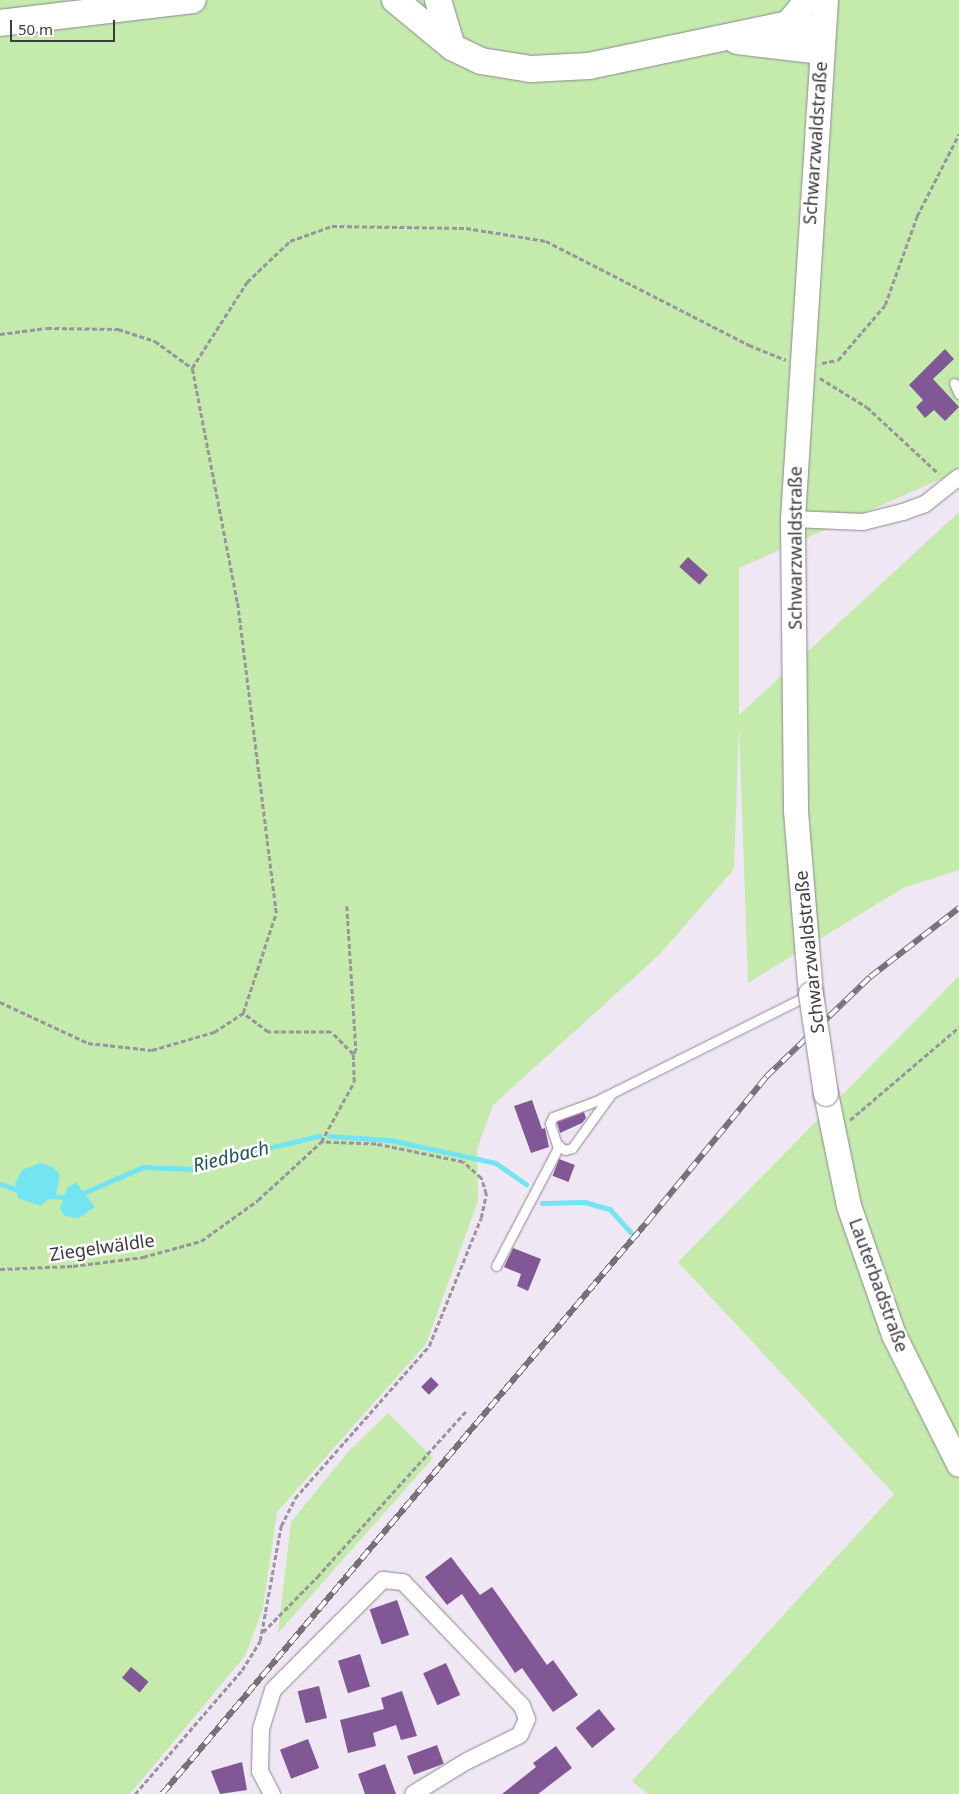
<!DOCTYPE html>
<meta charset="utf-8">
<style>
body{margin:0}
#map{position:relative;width:959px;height:1794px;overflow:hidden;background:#efe7f3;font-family:"Noto Sans",sans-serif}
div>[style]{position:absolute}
.green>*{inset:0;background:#c4ebac}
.water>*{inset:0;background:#73e5f2}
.stream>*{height:4.5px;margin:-2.25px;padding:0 2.25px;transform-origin:2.25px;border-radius:2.25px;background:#73e5f2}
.building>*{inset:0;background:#825795;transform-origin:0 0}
.path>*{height:2.5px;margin-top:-1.25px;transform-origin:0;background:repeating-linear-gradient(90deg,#9a949c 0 5px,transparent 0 7.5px)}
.roads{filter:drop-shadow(0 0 1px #8d8690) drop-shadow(0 0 1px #8d8690)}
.lane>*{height:9px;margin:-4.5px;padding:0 4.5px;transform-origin:4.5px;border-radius:4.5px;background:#fff}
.street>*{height:16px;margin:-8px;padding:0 8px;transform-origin:8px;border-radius:8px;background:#fff}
.secondary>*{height:24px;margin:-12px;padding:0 12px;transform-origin:12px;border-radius:12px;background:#fff}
.primary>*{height:26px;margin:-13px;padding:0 13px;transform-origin:13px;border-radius:13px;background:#fff}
.rail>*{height:5.5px;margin-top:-2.75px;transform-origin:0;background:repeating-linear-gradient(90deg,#fff 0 11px,#777279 0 22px);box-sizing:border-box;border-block:1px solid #777279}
.bridges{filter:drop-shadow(0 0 1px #8d8690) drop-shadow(0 0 1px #8d8690)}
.secondary-bridge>*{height:24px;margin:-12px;padding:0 12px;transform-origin:12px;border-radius:12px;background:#fff}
span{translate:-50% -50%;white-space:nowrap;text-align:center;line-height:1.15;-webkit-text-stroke:5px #fff;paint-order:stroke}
.street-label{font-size:18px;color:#3d3a3e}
.water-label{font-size:19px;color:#225459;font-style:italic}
.scale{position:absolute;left:10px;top:20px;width:105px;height:22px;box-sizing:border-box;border:2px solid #3d3a3e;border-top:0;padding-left:6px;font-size:15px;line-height:18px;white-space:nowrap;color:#3d3a3e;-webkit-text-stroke:4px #fff;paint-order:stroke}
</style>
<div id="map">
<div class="green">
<i style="clip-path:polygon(0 0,959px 0,959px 478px,941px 479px,739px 568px,739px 715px,959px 512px,959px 870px,903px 888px,748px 983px,739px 726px,734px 869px,659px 955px,493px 1105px,477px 1149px,478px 1201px,426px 1344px,277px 1512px,263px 1608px,245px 1656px,130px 1794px,0 1794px)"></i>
<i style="clip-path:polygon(959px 976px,959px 1794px,648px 1794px,632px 1781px,894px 1494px,678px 1262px)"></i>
<i style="clip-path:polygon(388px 1413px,433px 1458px,278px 1633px,291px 1522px,349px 1451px)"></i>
</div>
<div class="water">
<i style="clip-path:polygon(40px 1163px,53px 1167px,60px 1175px,56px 1194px,40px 1206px,18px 1198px,15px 1183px,22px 1170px)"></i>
<i style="clip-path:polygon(76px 1182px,95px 1207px,79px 1218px,65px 1216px,60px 1209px,67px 1188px)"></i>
</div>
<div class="stream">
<i style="left:329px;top:1136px;width:61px;rotate:3.8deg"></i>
<i style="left:390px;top:1140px;width:108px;rotate:12.2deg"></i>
<i style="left:496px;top:1163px;width:37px;rotate:35deg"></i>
<i style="left:0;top:1184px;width:23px;rotate:18deg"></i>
<i style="left:81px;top:1194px;width:68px;rotate:-23.5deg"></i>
<i style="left:143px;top:1167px;width:53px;rotate:2.2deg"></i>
<i style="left:196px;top:1169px;width:32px;rotate:-20deg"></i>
<i style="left:226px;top:1158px;width:96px;rotate:-13.3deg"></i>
<i style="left:47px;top:1196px;width:22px;rotate:3deg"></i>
<i style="left:542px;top:1203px;width:43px;rotate:-1.3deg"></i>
<i style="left:585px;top:1202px;width:26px;rotate:16deg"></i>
<i style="left:610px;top:1209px;width:31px;rotate:48deg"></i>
</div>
<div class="building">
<i style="clip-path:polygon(945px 349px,954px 359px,933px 379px,959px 407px,945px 421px,934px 410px,925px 418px,916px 407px,923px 400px,909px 385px)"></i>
<i style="left:688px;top:557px;width:27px;height:13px;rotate:42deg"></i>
<i style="clip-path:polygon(532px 1100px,542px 1129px,545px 1128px,549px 1147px,531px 1153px,514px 1106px)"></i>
<i style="clip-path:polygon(584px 1112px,586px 1118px,582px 1123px,560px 1133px,557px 1122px)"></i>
<i style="left:559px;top:1159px;width:17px;height:18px;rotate:21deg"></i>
<i style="clip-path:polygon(513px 1248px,541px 1259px,528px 1291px,517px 1286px,521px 1274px,504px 1267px)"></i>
<i style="left:431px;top:1377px;width:11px;height:14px;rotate:45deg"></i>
<i style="clip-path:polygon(451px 1557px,480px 1595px,492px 1587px,547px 1665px,553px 1660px,578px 1695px,553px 1712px,522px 1668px,515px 1673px,462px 1594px,447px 1605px,425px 1577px)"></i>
<i style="left:397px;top:1600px;width:37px;height:29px;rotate:71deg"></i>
<i style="left:360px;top:1654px;width:34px;height:23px;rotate:73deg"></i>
<i style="left:446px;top:1663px;width:35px;height:25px;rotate:66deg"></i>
<i style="left:131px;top:1667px;width:23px;height:14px;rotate:40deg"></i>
<i style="left:319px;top:1686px;width:33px;height:22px;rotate:76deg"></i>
<i style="clip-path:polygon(402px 1691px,417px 1736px,401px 1740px,396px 1725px,373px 1733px,376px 1746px,348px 1753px,340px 1720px,384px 1709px,381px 1698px)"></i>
<i style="left:599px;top:1709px;width:26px;height:30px;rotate:51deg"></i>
<i style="left:308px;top:1739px;width:31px;height:30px;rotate:69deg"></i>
<i style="left:437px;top:1745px;width:20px;height:32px;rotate:70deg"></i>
<i style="clip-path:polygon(556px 1746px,572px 1768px,538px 1794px,502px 1794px,536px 1767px,533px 1763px)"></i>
<i style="clip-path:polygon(242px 1762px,247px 1790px,220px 1794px,211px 1771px)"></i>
<i style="clip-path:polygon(385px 1764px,396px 1794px,365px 1794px,358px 1774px)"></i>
</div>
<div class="path">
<i style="left:0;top:334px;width:47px;rotate:-7.3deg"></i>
<i style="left:47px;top:328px;width:71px;rotate:0.8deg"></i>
<i style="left:118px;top:329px;width:39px;rotate:18deg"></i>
<i style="left:155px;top:341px;width:46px;rotate:36.1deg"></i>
<i style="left:822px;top:363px;width:16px;rotate:-11deg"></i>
<i style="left:838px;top:360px;width:72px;rotate:-49.5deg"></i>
<i style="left:885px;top:305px;width:95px;rotate:-70.2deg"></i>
<i style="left:917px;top:216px;width:92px;rotate:-62.9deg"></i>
<i style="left:820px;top:378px;width:55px;rotate:31.7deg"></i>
<i style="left:867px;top:407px;width:98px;rotate:42.9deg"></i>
<i style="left:347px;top:906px;width:145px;rotate:86.4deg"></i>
<i style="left:356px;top:1051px;width:4px;rotate:135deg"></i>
<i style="left:0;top:1002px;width:97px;rotate:25deg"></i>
<i style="left:88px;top:1043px;width:64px;rotate:6.2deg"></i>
<i style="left:152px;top:1050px;width:65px;rotate:-16.2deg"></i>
<i style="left:214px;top:1032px;width:35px;rotate:-33deg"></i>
<i style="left:243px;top:1013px;width:105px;rotate:-71.7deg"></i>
<i style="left:276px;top:913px;width:313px;rotate:-97.1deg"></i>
<i style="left:237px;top:602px;width:238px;rotate:-100.9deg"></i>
<i style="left:192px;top:368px;width:102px;rotate:-57.4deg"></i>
<i style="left:247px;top:282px;width:59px;rotate:-43.6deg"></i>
<i style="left:290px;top:241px;width:45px;rotate:-19.7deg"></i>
<i style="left:332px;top:226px;width:134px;rotate:0.9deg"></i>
<i style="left:466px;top:228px;width:81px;rotate:9.2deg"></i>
<i style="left:546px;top:241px;width:228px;rotate:27.1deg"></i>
<i style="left:749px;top:345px;width:40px;rotate:22deg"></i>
<i style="left:850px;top:1120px;width:143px;rotate:-40.5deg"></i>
<i style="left:0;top:1269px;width:73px;rotate:-2.4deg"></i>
<i style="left:73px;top:1266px;width:71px;rotate:-7.3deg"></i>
<i style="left:143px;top:1257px;width:60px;rotate:-15.4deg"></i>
<i style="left:201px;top:1241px;width:70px;rotate:-35.7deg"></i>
<i style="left:258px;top:1200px;width:86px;rotate:-42.6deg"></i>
<i style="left:321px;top:1142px;width:68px;rotate:-61.2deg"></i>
<i style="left:354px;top:1082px;width:28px;rotate:-92deg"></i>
<i style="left:353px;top:1054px;width:31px;rotate:-135deg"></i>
<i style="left:331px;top:1032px;width:63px;rotate:180deg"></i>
<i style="left:268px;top:1032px;width:31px;rotate:-143deg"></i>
<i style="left:263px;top:1632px;width:77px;rotate:-45.5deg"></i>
<i style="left:317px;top:1577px;width:223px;rotate:-48.1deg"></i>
<i style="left:135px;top:1794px;width:164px;rotate:-49.2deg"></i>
<i style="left:242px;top:1670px;width:34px;rotate:-58deg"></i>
<i style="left:260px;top:1641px;width:117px;rotate:-79.7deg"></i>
<i style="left:281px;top:1526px;width:31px;rotate:-63deg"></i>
<i style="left:295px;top:1498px;width:203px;rotate:-48.6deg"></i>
<i style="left:429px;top:1346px;width:138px;rotate:-67.9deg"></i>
<i style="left:481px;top:1218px;width:25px;rotate:-78deg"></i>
<i style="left:486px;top:1194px;width:17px;rotate:-107deg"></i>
<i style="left:481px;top:1178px;width:24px;rotate:-138deg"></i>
<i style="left:463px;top:1162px;width:89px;rotate:-168.3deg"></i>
<i style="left:376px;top:1144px;width:55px;rotate:-177.9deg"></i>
</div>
<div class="roads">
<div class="lane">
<i style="left:954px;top:383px;width:12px;rotate:66deg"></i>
<i style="left:611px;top:1094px;width:67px;rotate:125.8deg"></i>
<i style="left:572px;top:1148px;width:7px;rotate:164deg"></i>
<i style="left:565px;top:1150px;width:9px;rotate:-148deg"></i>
<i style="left:557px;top:1145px;width:23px;rotate:-108deg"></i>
<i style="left:550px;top:1123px;width:7px;rotate:-63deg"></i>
<i style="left:553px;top:1117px;width:46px;rotate:-20.4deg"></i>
<i style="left:596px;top:1101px;width:238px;rotate:-26.5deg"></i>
<i style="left:496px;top:1266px;width:136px;rotate:-62.3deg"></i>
</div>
<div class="street">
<i style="left:793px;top:519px;width:70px;rotate:2.5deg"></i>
<i style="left:863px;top:522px;width:41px;rotate:-14deg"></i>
<i style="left:903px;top:512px;width:23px;rotate:-20deg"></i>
<i style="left:925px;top:504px;width:43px;rotate:-38.5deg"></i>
<i style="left:272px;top:1794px;width:26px;rotate:-118deg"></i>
<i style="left:260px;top:1771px;width:42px;rotate:-88.6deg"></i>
<i style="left:261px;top:1729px;width:41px;rotate:-72.9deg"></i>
<i style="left:273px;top:1690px;width:156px;rotate:-45deg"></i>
<i style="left:383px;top:1580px;width:20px;rotate:6deg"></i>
<i style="left:403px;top:1582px;width:172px;rotate:46.2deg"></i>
<i style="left:522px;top:1706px;width:14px;rotate:69deg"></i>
<i style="left:527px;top:1719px;width:17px;rotate:114deg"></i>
<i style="left:520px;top:1735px;width:59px;rotate:153.9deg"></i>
<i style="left:467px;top:1761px;width:63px;rotate:148.6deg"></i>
</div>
<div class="secondary">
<i style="left:811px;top:994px;width:185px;rotate:-94.7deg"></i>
<i style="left:796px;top:810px;width:291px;rotate:-90.6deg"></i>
<i style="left:793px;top:519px;width:520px;rotate:-86.36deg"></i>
<i style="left:826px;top:1094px;width:114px;rotate:78.4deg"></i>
<i style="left:849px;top:1206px;width:137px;rotate:70.8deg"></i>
<i style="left:894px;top:1335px;width:145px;rotate:63.4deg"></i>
</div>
<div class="primary">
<i style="left:395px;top:0;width:74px;rotate:39.5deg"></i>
<i style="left:452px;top:47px;width:32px;rotate:26deg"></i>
<i style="left:481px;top:61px;width:51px;rotate:9.1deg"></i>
<i style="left:531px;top:69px;width:58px;rotate:-3deg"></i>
<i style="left:589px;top:66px;width:203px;rotate:-11.9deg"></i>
<i style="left:788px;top:24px;width:19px;rotate:9deg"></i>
<i style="left:807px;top:27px;width:17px;rotate:31deg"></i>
<i style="left:438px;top:0;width:49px;rotate:73.4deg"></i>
<i style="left:0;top:23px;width:194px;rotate:-6.8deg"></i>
<i style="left:788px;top:24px;width:31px;rotate:-50deg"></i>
<i style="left:737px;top:41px;width:85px;rotate:6.8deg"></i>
</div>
</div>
<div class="rail">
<i style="left:162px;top:1794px;width:750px;rotate:-49.71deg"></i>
<i style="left:647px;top:1222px;width:188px;rotate:-50.6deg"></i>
<i style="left:766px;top:1077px;width:144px;rotate:-43.9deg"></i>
<i style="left:870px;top:977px;width:113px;rotate:-37.8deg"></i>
</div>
<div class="bridges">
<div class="secondary-bridge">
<i style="left:811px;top:994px;width:101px;rotate:81.5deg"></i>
</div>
</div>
<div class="street-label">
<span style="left:815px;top:143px;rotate:-86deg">Schwarzwaldstraße</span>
<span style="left:795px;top:548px;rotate:-90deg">Schwarzwaldstraße</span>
<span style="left:809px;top:952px;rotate:-96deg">Schwarzwaldstraße</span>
<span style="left:102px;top:1247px;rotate:-8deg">Ziegelwäldle</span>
<span style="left:879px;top:1285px;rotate:70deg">Lauterbadstraße</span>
</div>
<div class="water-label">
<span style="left:231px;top:1157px;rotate:-14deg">Riedbach</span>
</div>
<div class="scale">50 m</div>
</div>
